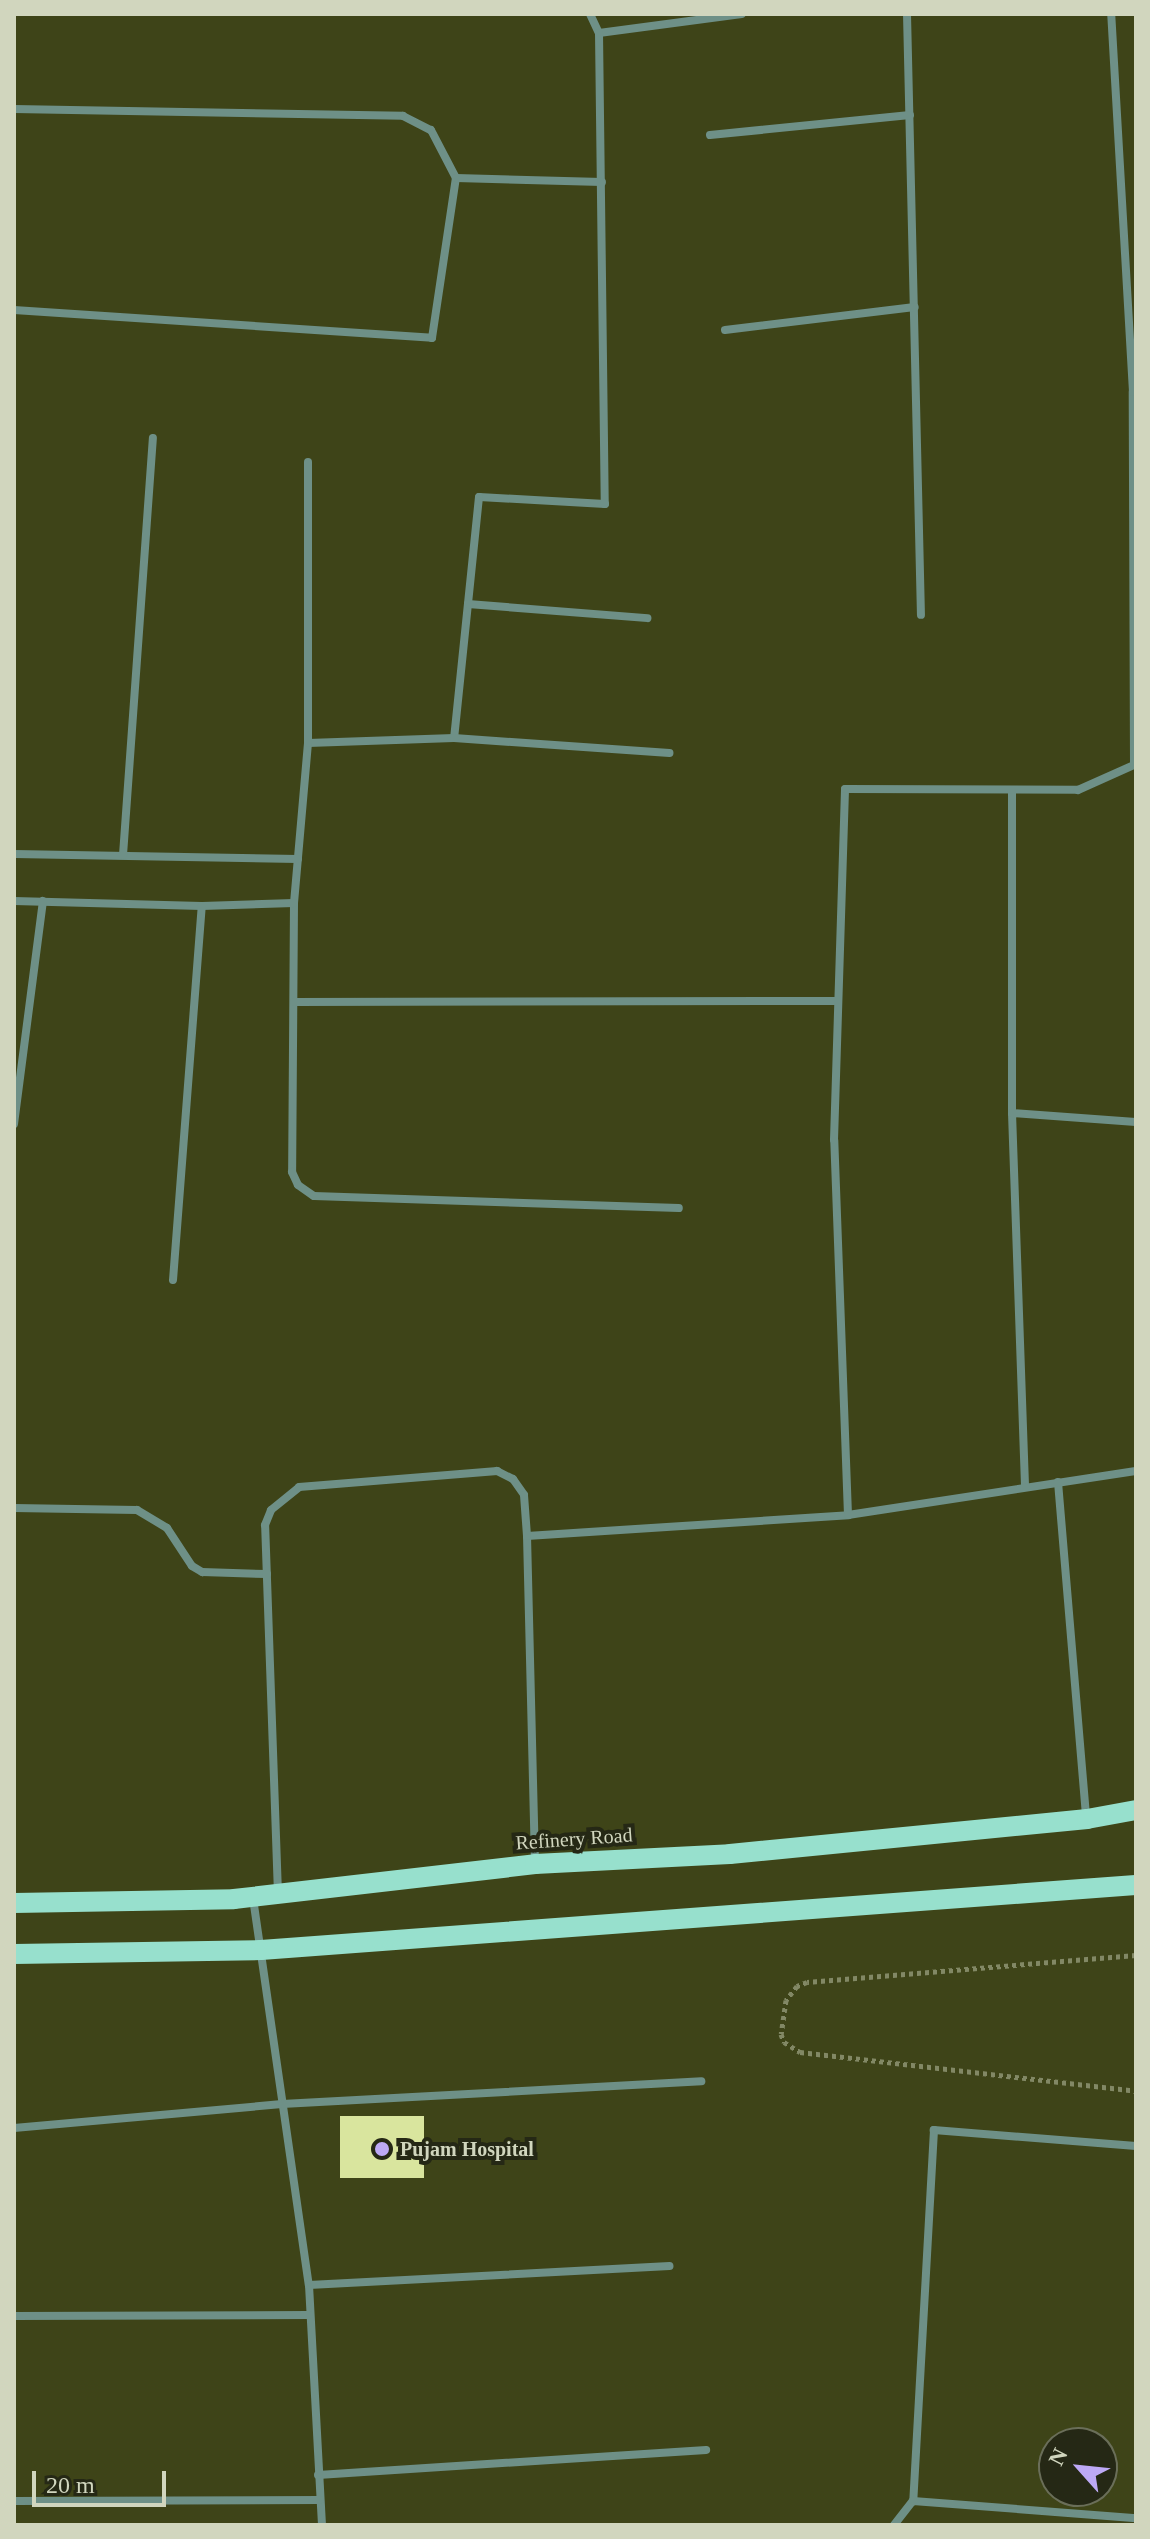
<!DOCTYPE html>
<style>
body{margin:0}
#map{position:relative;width:1150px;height:2539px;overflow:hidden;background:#3e4418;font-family:"Times New Roman",serif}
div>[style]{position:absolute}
.building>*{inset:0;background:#d9e59e;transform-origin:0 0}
.path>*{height:5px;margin-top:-2.5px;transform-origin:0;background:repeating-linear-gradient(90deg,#828865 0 4px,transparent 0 8px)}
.street>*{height:8px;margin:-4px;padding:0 4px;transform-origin:4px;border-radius:4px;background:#6e9087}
.primary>*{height:20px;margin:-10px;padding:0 10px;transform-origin:10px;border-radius:10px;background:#97e0cd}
.dots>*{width:22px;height:22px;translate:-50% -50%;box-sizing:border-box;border:4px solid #252815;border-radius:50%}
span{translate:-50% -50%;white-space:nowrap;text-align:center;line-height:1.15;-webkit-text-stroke:8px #252815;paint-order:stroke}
.street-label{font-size:20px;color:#d1d6be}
.poi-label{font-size:20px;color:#d1d6be;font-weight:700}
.left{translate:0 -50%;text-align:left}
.frame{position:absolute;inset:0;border:16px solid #d1d6be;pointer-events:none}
.north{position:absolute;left:1038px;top:2427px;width:80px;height:80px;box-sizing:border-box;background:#252815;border:2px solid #6a6e59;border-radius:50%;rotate:297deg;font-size:22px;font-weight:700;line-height:32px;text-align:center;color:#d1d6be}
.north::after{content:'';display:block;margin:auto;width:28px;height:36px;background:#bda9f5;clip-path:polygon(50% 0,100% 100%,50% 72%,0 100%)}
.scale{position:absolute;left:32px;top:2471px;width:134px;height:36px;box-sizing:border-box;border:4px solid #d1d6be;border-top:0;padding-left:10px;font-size:24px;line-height:28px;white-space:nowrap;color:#d1d6be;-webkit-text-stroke:6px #252815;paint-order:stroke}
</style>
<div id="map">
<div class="building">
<i style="left:340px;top:2116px;width:84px;height:62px"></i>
</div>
<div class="path">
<i style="left:1136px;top:1955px;width:330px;rotate:175.3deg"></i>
<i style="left:807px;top:1982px;width:11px;rotate:158deg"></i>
<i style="left:797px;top:1986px;width:18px;rotate:128deg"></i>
<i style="left:786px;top:2000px;width:34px;rotate:98deg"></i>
<i style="left:781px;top:2034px;width:9px;rotate:69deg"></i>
<i style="left:784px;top:2042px;width:19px;rotate:32deg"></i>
<i style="left:800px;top:2052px;width:338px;rotate:6.6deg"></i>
</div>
<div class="street">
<i style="left:590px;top:14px;width:21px;rotate:65deg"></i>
<i style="left:599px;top:33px;width:144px;rotate:-7.6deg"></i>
<i style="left:907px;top:14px;width:601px;rotate:88.67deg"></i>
<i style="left:599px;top:33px;width:471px;rotate:89.3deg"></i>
<i style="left:605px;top:504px;width:126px;rotate:-176.8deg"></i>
<i style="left:479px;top:497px;width:242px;rotate:95.9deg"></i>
<i style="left:454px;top:738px;width:146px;rotate:178deg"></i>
<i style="left:308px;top:743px;width:161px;rotate:95deg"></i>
<i style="left:294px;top:903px;width:269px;rotate:90.4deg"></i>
<i style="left:292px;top:1172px;width:14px;rotate:65deg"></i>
<i style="left:298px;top:1185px;width:19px;rotate:35deg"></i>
<i style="left:314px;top:1196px;width:365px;rotate:1.9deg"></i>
<i style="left:14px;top:109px;width:389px;rotate:1deg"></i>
<i style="left:403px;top:116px;width:31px;rotate:27deg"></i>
<i style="left:431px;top:130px;width:54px;rotate:62.5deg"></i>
<i style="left:710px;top:135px;width:201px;rotate:-5.7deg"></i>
<i style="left:14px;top:310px;width:419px;rotate:3.8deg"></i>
<i style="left:432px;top:338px;width:162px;rotate:-81.5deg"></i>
<i style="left:456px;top:178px;width:146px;rotate:1.6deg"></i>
<i style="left:725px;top:330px;width:191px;rotate:-6.9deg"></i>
<i style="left:468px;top:604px;width:180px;rotate:4.5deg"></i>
<i style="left:454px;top:738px;width:216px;rotate:4deg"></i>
<i style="left:308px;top:743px;width:281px;rotate:-90deg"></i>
<i style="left:1012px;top:790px;width:323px;rotate:90deg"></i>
<i style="left:1012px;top:1113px;width:374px;rotate:88deg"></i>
<i style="left:14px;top:854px;width:284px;rotate:1deg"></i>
<i style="left:123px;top:855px;width:418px;rotate:-85.9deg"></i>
<i style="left:14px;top:901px;width:188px;rotate:1.5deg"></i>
<i style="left:202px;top:906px;width:92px;rotate:-1.9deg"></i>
<i style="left:294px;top:1002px;width:544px;rotate:-0.11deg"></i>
<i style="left:1012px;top:1113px;width:124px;rotate:4.2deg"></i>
<i style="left:14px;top:1124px;width:225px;rotate:-82.6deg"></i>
<i style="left:173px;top:1280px;width:375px;rotate:-85.6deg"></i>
<i style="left:1058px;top:1482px;width:337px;rotate:85.2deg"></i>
<i style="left:14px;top:1508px;width:123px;rotate:0.9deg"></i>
<i style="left:137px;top:1510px;width:35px;rotate:31deg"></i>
<i style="left:167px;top:1528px;width:45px;rotate:56.7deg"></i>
<i style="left:192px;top:1566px;width:12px;rotate:31deg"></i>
<i style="left:202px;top:1572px;width:65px;rotate:1.8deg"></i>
<i style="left:848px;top:1515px;width:375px;rotate:-92.1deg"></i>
<i style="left:834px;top:1140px;width:351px;rotate:-88.2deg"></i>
<i style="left:845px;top:789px;width:233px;rotate:0.2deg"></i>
<i style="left:1078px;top:790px;width:61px;rotate:-24.1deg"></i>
<i style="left:1134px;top:765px;width:373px;rotate:-90.2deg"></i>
<i style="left:1133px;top:392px;width:379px;rotate:-93.3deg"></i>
<i style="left:535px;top:1863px;width:327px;rotate:-91.4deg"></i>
<i style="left:527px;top:1536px;width:322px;rotate:-3.7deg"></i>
<i style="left:848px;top:1515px;width:291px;rotate:-8.7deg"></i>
<i style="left:278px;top:1894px;width:369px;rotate:-92deg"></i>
<i style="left:265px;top:1525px;width:16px;rotate:-68deg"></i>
<i style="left:271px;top:1510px;width:36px;rotate:-39deg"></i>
<i style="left:299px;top:1487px;width:199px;rotate:-4.6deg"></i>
<i style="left:497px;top:1471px;width:18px;rotate:27deg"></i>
<i style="left:513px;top:1479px;width:19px;rotate:55deg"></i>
<i style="left:524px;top:1495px;width:41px;rotate:85.8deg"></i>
<i style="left:253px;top:1898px;width:391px;rotate:81.8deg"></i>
<i style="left:309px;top:2285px;width:240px;rotate:86.9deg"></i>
<i style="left:14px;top:2128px;width:269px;rotate:-5.1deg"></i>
<i style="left:282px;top:2104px;width:420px;rotate:-3.1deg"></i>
<i style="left:1136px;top:2146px;width:203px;rotate:-175.5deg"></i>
<i style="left:934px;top:2130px;width:372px;rotate:93.2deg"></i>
<i style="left:913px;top:2501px;width:224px;rotate:4.4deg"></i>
<i style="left:309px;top:2285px;width:361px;rotate:-3deg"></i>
<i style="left:14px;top:2316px;width:295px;rotate:-0.2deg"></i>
<i style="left:318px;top:2475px;width:389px;rotate:-3.7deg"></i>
<i style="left:14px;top:2501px;width:306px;rotate:-0.2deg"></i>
<i style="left:894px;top:2525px;width:31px;rotate:-52deg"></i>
</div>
<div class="primary">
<i style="left:14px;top:1903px;width:220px;rotate:-1deg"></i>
<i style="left:234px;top:1899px;width:303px;rotate:-6.6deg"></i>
<i style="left:535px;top:1864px;width:195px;rotate:-2.9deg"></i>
<i style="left:730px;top:1854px;width:359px;rotate:-5.6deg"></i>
<i style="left:1087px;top:1819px;width:50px;rotate:-10.4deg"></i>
<i style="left:14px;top:1954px;width:247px;rotate:-0.9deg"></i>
<i style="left:261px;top:1950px;width:877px;rotate:-4.25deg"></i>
</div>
<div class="dots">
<i style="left:382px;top:2149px;background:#bda9f5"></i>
</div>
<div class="street-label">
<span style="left:574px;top:1839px;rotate:-4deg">Refinery Road</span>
</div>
<div class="poi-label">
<span class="left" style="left:400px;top:2149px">Pujam Hospital</span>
</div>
<div class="frame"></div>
<div class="north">N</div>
<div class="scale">20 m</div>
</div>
